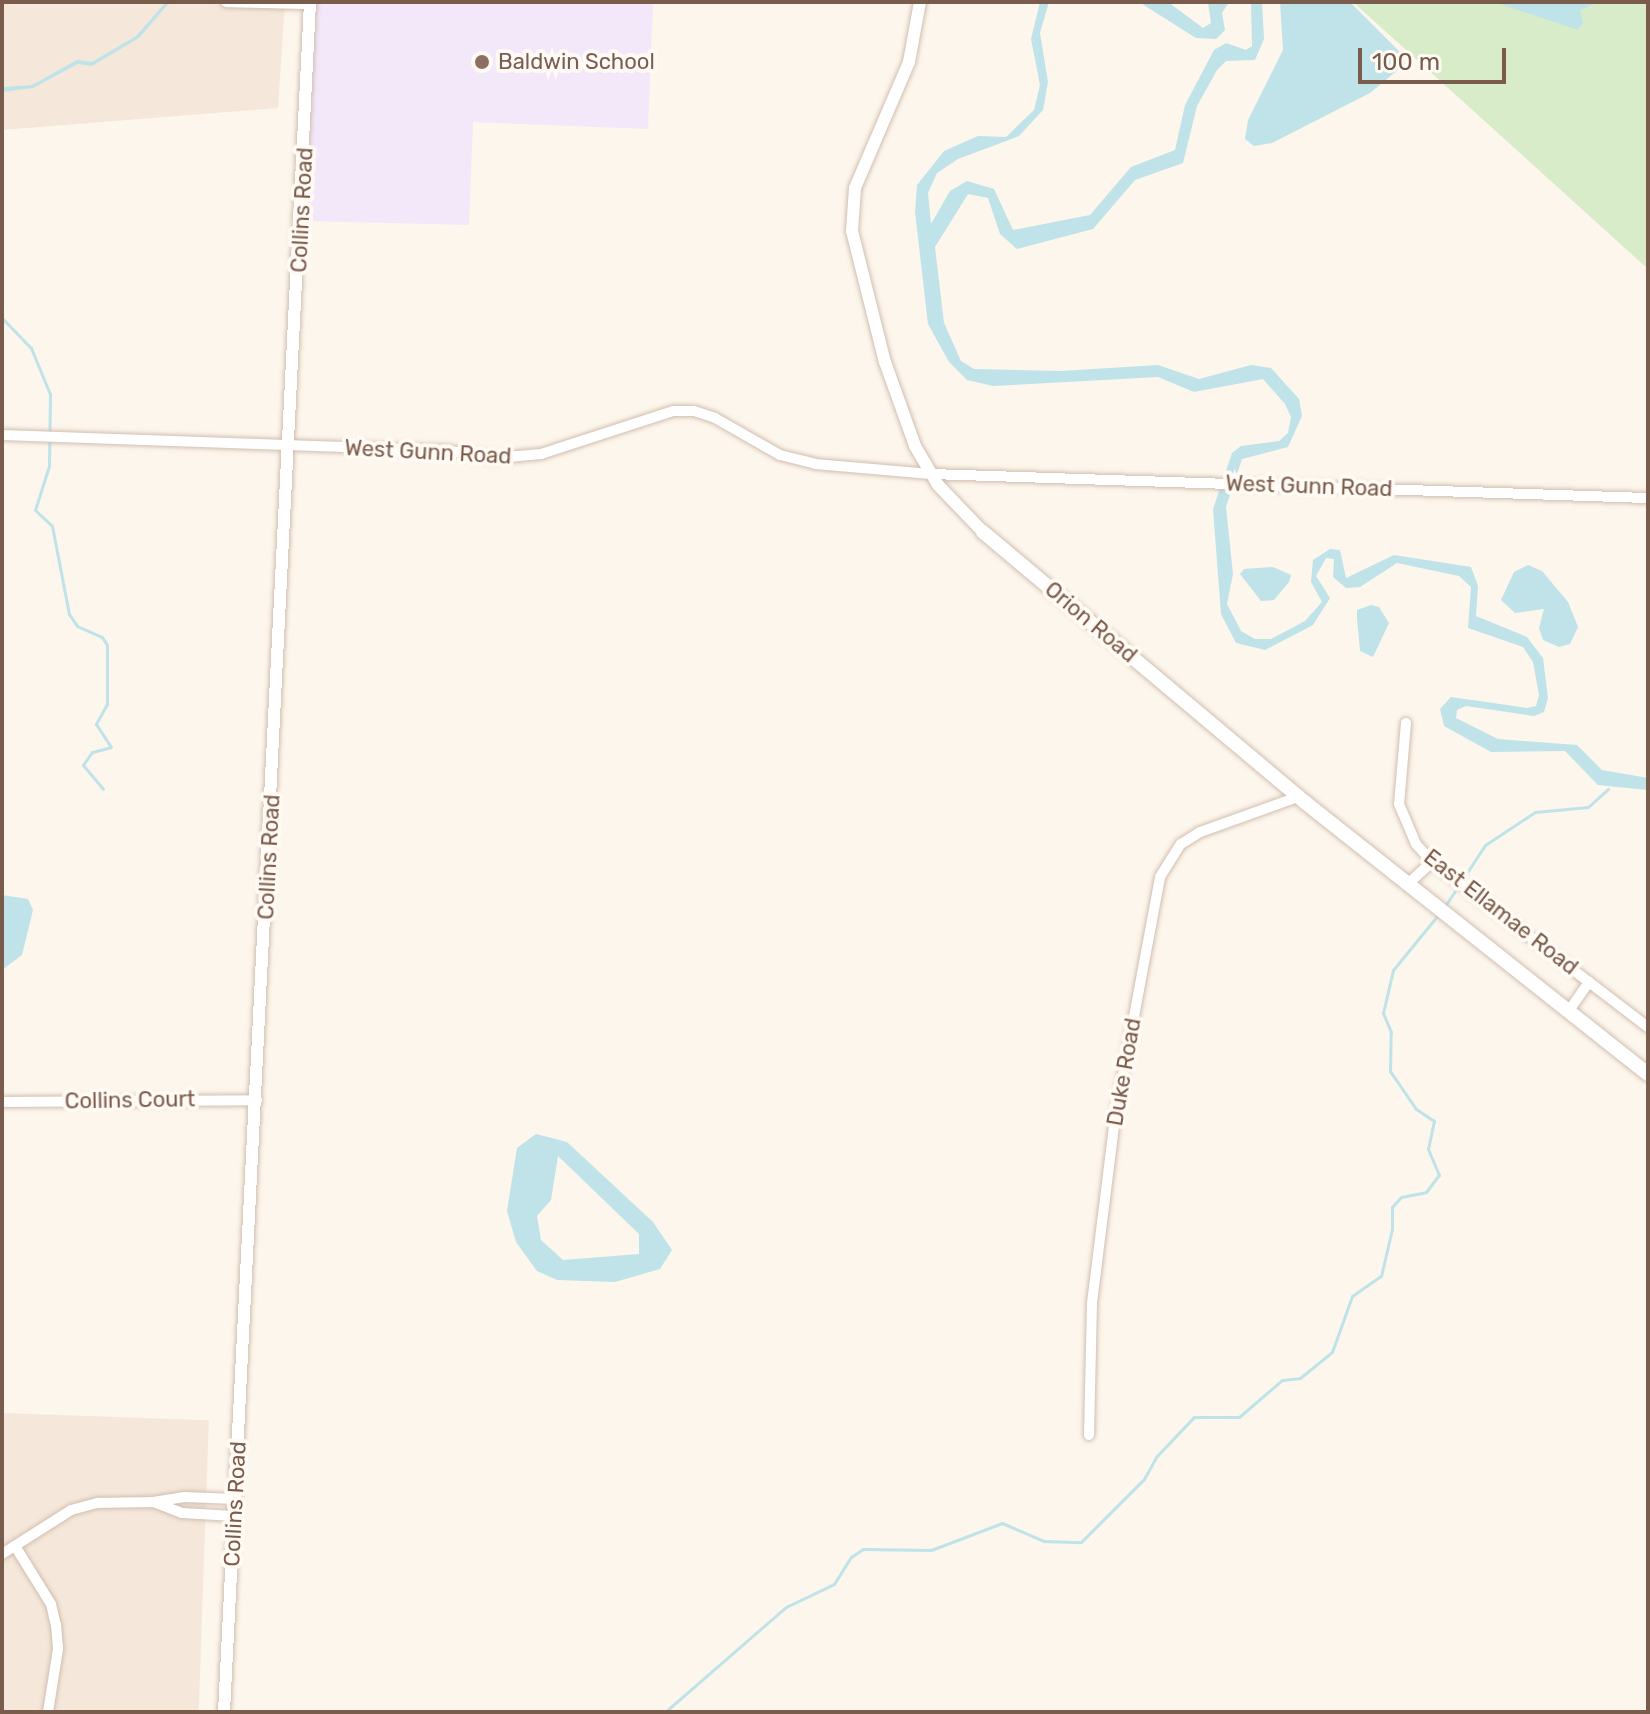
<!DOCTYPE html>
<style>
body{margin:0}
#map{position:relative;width:1650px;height:1714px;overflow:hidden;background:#fdf6ec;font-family:Rubik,sans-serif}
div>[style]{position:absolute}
.residential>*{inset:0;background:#f5e8da;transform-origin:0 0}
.education>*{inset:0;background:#f3e8fa}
.green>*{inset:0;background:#d8ecc9}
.water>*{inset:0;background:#bfe3e8}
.stream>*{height:3px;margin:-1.5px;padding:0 1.5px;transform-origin:1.5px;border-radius:1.5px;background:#bfe3e8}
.roads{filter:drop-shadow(0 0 2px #d1beb0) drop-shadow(0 0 2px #d1beb0)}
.minor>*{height:10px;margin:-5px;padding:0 5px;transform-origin:5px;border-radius:5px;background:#fff}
.tertiary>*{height:12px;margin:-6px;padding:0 6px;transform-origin:6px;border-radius:6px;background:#fff}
.secondary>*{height:14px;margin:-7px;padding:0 7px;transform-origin:7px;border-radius:7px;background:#fff}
.dots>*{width:22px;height:22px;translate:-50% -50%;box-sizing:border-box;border:4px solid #fffaf3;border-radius:50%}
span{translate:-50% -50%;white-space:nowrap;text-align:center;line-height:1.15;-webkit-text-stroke:8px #fffaf3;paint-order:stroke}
.education-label{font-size:22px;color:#785e54}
.left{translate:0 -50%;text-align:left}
.street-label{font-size:22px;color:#7a5c4d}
.frame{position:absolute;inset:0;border:4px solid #7a5c4d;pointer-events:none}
.scale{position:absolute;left:1358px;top:48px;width:148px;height:36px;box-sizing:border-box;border:4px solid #7a5c4d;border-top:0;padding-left:10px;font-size:24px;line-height:28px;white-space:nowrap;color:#7a5c4d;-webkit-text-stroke:6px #fffaf3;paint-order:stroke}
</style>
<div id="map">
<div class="residential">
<i style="clip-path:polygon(2px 2px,285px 2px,278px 108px,2px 130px)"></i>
<i style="left:2px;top:1413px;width:207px;height:299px;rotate:2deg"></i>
</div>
<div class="education">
<i style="clip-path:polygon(316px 2px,653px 2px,648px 129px,473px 122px,469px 225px,306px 221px)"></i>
</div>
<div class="green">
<i style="clip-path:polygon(1353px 2px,1648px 2px,1648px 269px)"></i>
</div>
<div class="water">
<i style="clip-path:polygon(166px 2px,170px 2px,139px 38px,92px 66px,78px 64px,33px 88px,2px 92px,2px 87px,32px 85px,77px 60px,92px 62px,136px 36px)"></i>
<i style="clip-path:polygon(1040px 2px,1049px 2px,1040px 33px,1048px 82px,1043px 110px,1019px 136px,958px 159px,937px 173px,928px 193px,931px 224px,950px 191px,967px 181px,994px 189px,1013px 230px,1090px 215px,1131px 167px,1175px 150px,1185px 105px,1214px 50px,1226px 43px,1246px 50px,1252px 46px,1251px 2px,1262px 2px,1264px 39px,1255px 60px,1226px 61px,1217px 70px,1197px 106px,1183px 163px,1135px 180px,1093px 229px,1017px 249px,1000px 234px,988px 198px,968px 194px,935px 247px,944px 323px,961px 361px,974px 369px,1061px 371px,1158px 365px,1199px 379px,1251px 365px,1271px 368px,1299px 399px,1302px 416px,1288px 447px,1242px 459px,1226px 507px,1233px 574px,1227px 604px,1241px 631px,1255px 639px,1271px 639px,1305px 621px,1322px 602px,1311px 582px,1313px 560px,1330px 549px,1340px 550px,1346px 578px,1394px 555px,1471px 567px,1478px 586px,1476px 616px,1527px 637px,1543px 658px,1548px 698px,1544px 712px,1534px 716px,1466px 706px,1457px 710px,1456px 718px,1498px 739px,1577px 745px,1602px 770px,1648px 778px,1648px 790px,1598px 785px,1565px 751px,1491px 752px,1444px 726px,1440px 709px,1451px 697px,1527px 708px,1536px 706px,1539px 695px,1533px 662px,1523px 647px,1468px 628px,1471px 587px,1459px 576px,1397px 563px,1360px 587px,1346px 588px,1333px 577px,1334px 559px,1326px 558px,1316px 576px,1330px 598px,1313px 625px,1265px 650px,1236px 643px,1221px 614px,1213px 509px,1232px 453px,1241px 446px,1279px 441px,1288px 433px,1291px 417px,1285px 404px,1263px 379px,1194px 392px,1158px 377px,993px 386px,967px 380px,949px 362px,928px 324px,915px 212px,917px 185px,944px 151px,978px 136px,1006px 137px,1034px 110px,1040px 85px,1031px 39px)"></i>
<i style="clip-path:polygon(1139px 2px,1168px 2px,1203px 28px,1211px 23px,1208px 2px,1229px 2px,1222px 13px,1225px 30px,1216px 39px,1196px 38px)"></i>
<i style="clip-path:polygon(1280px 2px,1350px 2px,1398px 50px,1405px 64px,1370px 93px,1272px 143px,1254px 146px,1245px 139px,1248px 120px,1283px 50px)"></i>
<i style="clip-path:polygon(1494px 2px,1599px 2px,1580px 10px,1583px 23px,1578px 30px)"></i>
<i style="clip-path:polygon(1528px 565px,1542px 571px,1568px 602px,1578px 627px,1570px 644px,1559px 647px,1543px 640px,1539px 628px,1544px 609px,1515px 613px,1501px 600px,1514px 572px)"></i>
<i style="clip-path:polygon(1273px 567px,1291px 575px,1289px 582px,1274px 600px,1261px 601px,1240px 574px,1244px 569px)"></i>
<i style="clip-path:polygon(1371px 605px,1379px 607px,1389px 623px,1373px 657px,1360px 651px,1357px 619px,1357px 610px)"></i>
<i style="clip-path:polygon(2px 895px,28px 899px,33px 910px,22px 955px,2px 970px)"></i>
<i style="clip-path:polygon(evenodd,536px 1134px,567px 1142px,653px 1222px,672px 1250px,660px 1269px,615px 1282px,557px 1280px,537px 1271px,516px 1242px,507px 1211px,517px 1148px,536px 1134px,558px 1156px,639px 1234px,639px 1254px,563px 1260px,541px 1240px,537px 1216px,551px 1200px,558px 1156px)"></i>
</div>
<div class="stream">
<i style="left:2px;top:318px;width:42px;rotate:46deg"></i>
<i style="left:31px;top:348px;width:50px;rotate:67.6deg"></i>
<i style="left:50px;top:394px;width:72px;rotate:90.8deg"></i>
<i style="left:49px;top:466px;width:46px;rotate:107.7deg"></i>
<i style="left:35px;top:510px;width:23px;rotate:43deg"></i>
<i style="left:52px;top:526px;width:90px;rotate:79.1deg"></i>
<i style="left:69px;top:614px;width:14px;rotate:56deg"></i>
<i style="left:77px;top:626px;width:27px;rotate:24deg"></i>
<i style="left:102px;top:637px;width:9px;rotate:58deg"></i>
<i style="left:107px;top:645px;width:59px;rotate:90deg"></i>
<i style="left:107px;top:704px;width:23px;rotate:119deg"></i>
<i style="left:96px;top:724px;width:27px;rotate:57deg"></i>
<i style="left:111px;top:747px;width:20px;rotate:165deg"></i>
<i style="left:92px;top:752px;width:16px;rotate:125deg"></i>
<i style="left:83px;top:765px;width:31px;rotate:50deg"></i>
<i style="left:1445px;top:906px;width:73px;rotate:-56.7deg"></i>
<i style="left:1485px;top:845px;width:60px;rotate:-33.4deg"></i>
<i style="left:1535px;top:812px;width:53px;rotate:-5.4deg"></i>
<i style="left:1588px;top:807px;width:27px;rotate:-42deg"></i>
<i style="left:665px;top:1712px;width:160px;rotate:-41deg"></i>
<i style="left:786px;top:1607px;width:53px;rotate:-25.6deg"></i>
<i style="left:834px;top:1584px;width:32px;rotate:-58deg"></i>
<i style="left:851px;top:1557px;width:14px;rotate:-34deg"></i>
<i style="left:863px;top:1549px;width:68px;rotate:0.8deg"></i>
<i style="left:931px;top:1550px;width:76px;rotate:-20.8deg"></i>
<i style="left:1002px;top:1523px;width:46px;rotate:23.2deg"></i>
<i style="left:1044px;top:1541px;width:37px;rotate:2deg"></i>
<i style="left:1081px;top:1542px;width:89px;rotate:-45deg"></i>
<i style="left:1144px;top:1479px;width:25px;rotate:-61deg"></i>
<i style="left:1156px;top:1457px;width:55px;rotate:-46.5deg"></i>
<i style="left:1194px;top:1417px;width:45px"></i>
<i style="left:1239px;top:1417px;width:57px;rotate:-40.7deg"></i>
<i style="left:1282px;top:1380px;width:18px;rotate:-6deg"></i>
<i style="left:1300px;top:1378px;width:41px;rotate:-39.1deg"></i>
<i style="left:1332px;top:1352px;width:59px;rotate:-70.3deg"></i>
<i style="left:1352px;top:1296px;width:35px;rotate:-35deg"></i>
<i style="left:1381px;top:1276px;width:48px;rotate:-76.8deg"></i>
<i style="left:1392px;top:1229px;width:22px;rotate:-90deg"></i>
<i style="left:1392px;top:1207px;width:13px;rotate:-48deg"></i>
<i style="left:1401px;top:1197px;width:25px;rotate:-11deg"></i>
<i style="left:1426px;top:1192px;width:21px;rotate:-53deg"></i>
<i style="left:1439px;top:1175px;width:28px;rotate:-113deg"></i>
<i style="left:1428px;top:1149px;width:29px;rotate:-78deg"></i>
<i style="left:1434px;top:1121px;width:22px;rotate:-146deg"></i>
<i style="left:1416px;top:1109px;width:46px;rotate:-124.4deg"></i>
<i style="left:1390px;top:1071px;width:39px;rotate:-89deg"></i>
<i style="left:1391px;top:1032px;width:21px;rotate:-113deg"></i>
<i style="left:1383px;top:1013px;width:44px;rotate:-76.9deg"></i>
<i style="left:1393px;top:970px;width:71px;rotate:-50.7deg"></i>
</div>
<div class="roads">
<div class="minor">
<i style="left:226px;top:2px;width:84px;rotate:1.4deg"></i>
<i style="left:2px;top:435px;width:448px;rotate:2deg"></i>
<i style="left:450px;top:451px;width:47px;rotate:8.7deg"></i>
<i style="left:496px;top:458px;width:45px;rotate:-5.1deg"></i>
<i style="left:541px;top:454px;width:139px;rotate:-18deg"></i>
<i style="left:673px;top:411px;width:21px"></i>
<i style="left:694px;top:411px;width:22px;rotate:18deg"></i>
<i style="left:715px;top:418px;width:75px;rotate:29.6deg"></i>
<i style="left:780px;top:455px;width:36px;rotate:14deg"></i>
<i style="left:815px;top:464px;width:116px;rotate:4.9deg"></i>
<i style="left:931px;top:474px;width:717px;rotate:1.92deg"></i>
<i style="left:1406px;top:723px;width:81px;rotate:94.9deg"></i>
<i style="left:1399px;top:804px;width:43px;rotate:67deg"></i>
<i style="left:1416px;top:844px;width:24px;rotate:48deg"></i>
<i style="left:1432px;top:862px;width:272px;rotate:37.4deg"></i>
<i style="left:1408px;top:884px;width:33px;rotate:-43deg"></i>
<i style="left:1568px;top:1012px;width:37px;rotate:-55deg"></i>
<i style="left:2px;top:1102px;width:255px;rotate:-0.4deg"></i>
<i style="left:1089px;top:1435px;width:132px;rotate:-88.7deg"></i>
<i style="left:1092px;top:1303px;width:186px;rotate:-82.9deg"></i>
<i style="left:1115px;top:1118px;width:245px;rotate:-79.4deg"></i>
<i style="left:1160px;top:877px;width:39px;rotate:-58deg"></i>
<i style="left:1181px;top:844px;width:22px;rotate:-32deg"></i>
<i style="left:1200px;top:832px;width:104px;rotate:-19.7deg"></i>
<i style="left:234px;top:1516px;width:52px;rotate:-176.7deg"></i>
<i style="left:182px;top:1513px;width:31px;rotate:-159deg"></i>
<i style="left:153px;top:1502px;width:32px;rotate:-9deg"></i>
<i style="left:185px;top:1497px;width:50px;rotate:2.3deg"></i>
<i style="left:15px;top:1546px;width:68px;rotate:58.2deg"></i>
<i style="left:51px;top:1604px;width:22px;rotate:77deg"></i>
<i style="left:56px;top:1625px;width:24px;rotate:85deg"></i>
<i style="left:58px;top:1649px;width:64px;rotate:99deg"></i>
<i style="left:2px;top:1554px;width:82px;rotate:-32.5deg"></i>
<i style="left:71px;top:1510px;width:28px;rotate:-15deg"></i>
<i style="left:98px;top:1503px;width:55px;rotate:-1deg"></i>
</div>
<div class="tertiary">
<i style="left:920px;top:2px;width:61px;rotate:100.4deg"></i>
<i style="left:909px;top:62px;width:137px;rotate:113.2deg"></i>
<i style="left:855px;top:188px;width:43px;rotate:94deg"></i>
<i style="left:852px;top:231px;width:135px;rotate:75.9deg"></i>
<i style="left:885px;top:362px;width:89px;rotate:70.3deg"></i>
<i style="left:915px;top:446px;width:45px;rotate:59.5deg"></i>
<i style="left:938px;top:485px;width:65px;rotate:46.2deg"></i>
<i style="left:224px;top:1712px;width:1712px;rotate:-87.12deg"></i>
</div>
<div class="secondary">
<i style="left:983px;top:532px;width:422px;rotate:40deg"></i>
<i style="left:1306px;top:803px;width:436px;rotate:38.4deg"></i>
</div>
</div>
<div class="dots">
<i style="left:482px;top:62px;background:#8d6e63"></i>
</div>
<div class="education-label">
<span class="left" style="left:498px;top:62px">Baldwin School</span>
</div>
<div class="street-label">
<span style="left:302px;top:210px;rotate:-87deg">Collins Road</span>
<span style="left:428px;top:452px;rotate:3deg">West Gunn Road</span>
<span style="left:1309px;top:486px;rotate:2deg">West Gunn Road</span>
<span style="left:1091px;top:622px;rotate:40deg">Orion Road</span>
<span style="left:269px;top:857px;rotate:-87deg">Collins Road</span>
<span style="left:1501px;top:912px;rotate:38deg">East Ellamae Road</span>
<span style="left:1124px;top:1072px;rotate:-80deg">Duke Road</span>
<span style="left:130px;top:1100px;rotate:-1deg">Collins Court</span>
<span style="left:235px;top:1504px;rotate:-87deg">Collins Road</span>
</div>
<div class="frame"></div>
<div class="scale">100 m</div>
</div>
